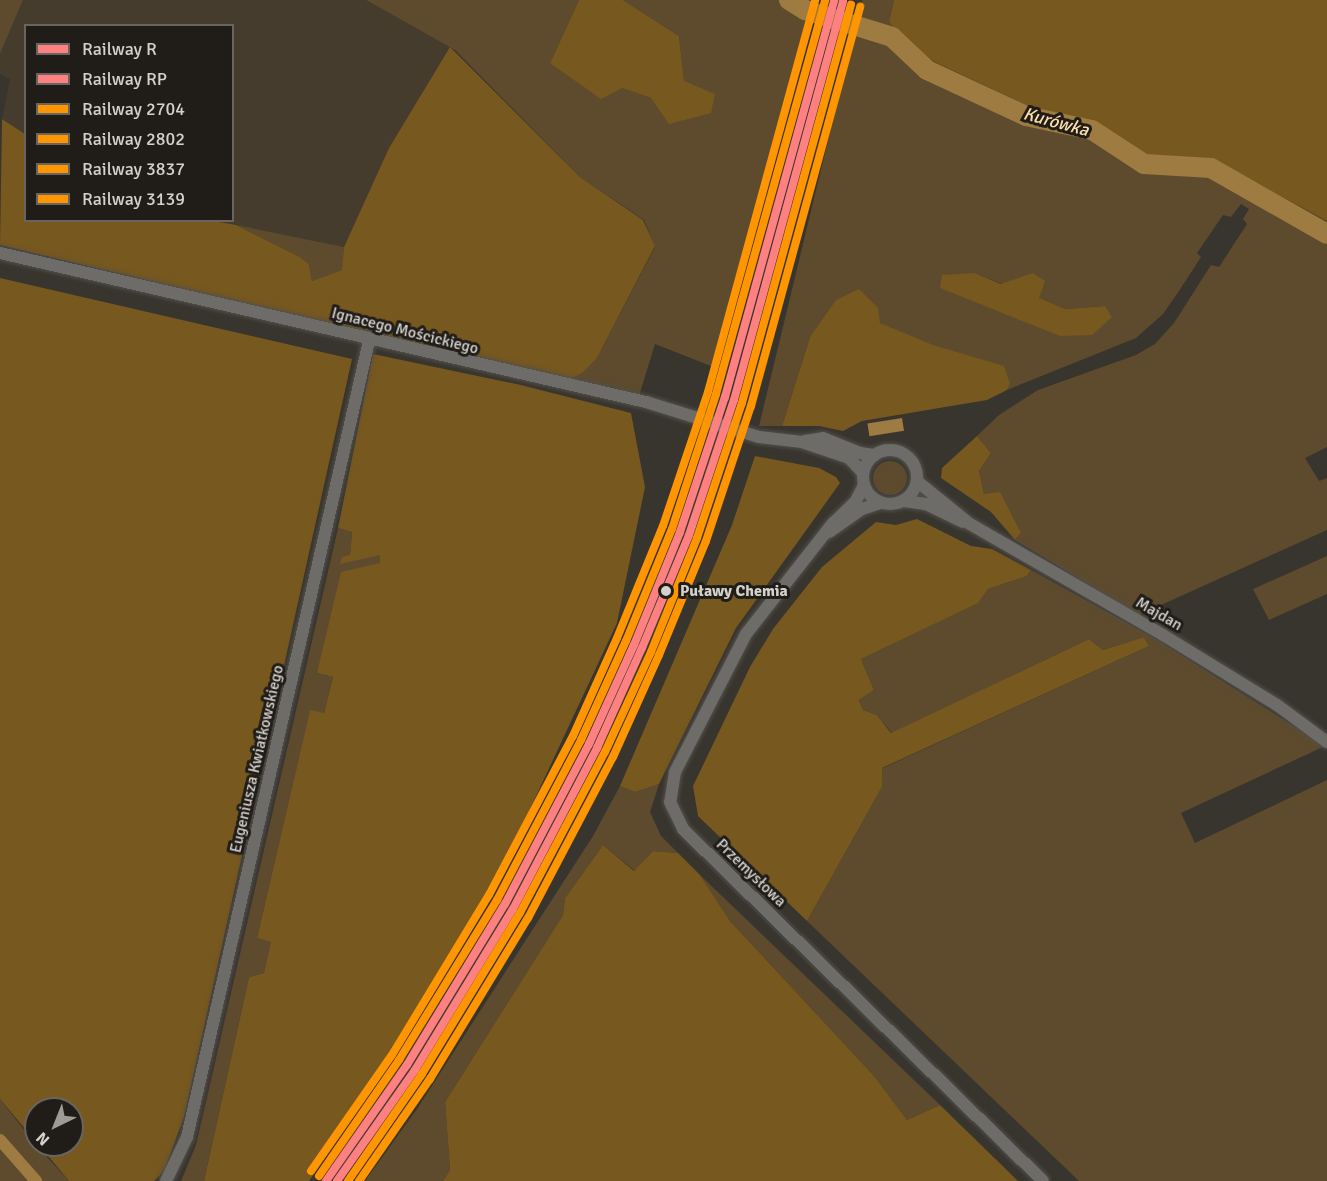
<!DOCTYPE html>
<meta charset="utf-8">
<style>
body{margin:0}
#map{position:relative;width:1327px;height:1181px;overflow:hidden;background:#38342e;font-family:Signika,sans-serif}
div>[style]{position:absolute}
.built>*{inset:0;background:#453c2e}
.green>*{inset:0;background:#5e4b2d}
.round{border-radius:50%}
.forest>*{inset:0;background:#77581e}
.water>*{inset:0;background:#9d7b41;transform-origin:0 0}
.canal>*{height:12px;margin:-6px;padding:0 6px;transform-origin:6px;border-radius:6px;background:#9d7b41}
.river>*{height:20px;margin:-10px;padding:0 10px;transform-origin:10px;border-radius:10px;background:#9d7b41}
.roads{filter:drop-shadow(0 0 2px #52504b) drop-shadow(0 0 2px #52504b)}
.street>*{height:12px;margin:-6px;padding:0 6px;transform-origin:6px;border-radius:6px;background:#6e6c68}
.street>.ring{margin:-6px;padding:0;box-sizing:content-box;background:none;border:12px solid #6e6c68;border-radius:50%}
.rail-1>*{height:8px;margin:-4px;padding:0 4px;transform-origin:4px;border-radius:4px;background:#ff8080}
.rail-2>*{height:8px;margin:-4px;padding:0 4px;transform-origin:4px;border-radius:4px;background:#ff8080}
.rail-3>*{height:8px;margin:-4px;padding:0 4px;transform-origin:4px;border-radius:4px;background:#ff9500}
.rail-4>*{height:8px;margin:-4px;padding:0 4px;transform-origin:4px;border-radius:4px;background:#ff9500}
.rail-5>*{height:8px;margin:-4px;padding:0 4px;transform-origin:4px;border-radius:4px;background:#ff9500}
.rail-6>*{height:8px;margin:-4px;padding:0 4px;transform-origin:4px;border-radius:4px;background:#ff9500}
.dots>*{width:16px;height:16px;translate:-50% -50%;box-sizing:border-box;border:3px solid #201d19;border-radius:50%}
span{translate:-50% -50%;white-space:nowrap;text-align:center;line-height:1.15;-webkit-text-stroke:6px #201d19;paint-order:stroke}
.street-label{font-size:16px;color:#d5d1cb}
.stop-label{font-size:16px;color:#d5d1cb;font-weight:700}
.left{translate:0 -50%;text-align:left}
.water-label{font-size:18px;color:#fdddab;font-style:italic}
.legend{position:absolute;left:24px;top:24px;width:210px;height:198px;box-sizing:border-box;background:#201d19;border:2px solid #686560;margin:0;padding:8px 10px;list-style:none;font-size:18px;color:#d5d1cb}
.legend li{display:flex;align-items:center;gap:12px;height:30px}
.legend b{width:30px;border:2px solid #686560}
.north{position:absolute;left:24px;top:1097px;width:60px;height:60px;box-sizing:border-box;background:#201d19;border:2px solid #686560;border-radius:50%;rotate:223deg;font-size:16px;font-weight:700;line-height:24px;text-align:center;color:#d5d1cb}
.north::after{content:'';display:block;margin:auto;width:21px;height:27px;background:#9e9a94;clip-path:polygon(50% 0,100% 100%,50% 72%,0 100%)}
</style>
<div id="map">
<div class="built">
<i style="clip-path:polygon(23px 0,366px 0,450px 47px,389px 148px,344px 247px,213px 221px,232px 220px,232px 26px,26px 26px,25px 134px,2px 119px,10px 79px,0 74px,0 54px)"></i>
<i style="clip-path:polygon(706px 429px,736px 442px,728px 439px,675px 587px,581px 800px,512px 928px,411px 1090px,347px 1181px,321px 1181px,464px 967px,586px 742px,675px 534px,710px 433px)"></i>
</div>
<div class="green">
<i style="clip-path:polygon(0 0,23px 0,0 54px)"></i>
<i style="clip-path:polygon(366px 0,579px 0,550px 63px,651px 98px,684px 81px,679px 36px,623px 0,816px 0,716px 368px,655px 344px,639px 396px,610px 386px,607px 391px,566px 381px,597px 358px,655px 247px,644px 220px,580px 177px,455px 50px)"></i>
<i style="clip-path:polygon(evenodd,862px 0,894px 0,889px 22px,916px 53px,1028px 106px,1096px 123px,1141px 155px,1213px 160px,1327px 221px,1327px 447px,1305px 458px,1319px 481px,1327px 478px,1327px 530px,1139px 615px,1015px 540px,1021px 533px,984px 494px,979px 471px,991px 453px,977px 436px,999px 415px,1038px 390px,1136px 355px,1155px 344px,1174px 323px,1211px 265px,1219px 267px,1247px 224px,1243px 219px,1249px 209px,1241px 204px,1231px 217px,1223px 215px,1197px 253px,1201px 257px,1179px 291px,1163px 314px,1136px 338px,1007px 390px,1010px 384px,880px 323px,810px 337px,782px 426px,759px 426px,862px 0,975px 273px,1065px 309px,1105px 306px,1060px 336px,975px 273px)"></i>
<i style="clip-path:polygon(236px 225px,344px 247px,343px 270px,312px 281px,309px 264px,300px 257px)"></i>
<i class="round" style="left:873px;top:461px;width:34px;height:34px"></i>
<i style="clip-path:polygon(338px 528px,352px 532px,350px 555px,381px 555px,380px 564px,317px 673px,333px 677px,324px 713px,310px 711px,257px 938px,272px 942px,264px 973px,249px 977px,204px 1181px,181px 1181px,196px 1145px)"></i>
<i style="clip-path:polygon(1327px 556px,1327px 594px,1269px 620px,1253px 589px)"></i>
<i style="clip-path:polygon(1031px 570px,1156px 639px,1325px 746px,1181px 813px,1195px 843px,1327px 780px,1327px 1181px,1079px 1181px,807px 921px,882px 787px,881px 769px,1149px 646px,1144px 637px,1103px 650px,1089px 639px,892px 733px,877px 715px,863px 710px,859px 700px,874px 690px,861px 659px,977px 603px,988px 589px,1027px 576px)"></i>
<i style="clip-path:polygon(659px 784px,650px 812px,661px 836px,678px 853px,653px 851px,635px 871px,603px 845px,565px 898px,563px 915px,445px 1102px,450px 1170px,443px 1181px,365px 1181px,417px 1109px,593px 836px,620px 786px,635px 792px)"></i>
<i style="clip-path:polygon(700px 875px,940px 1105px,907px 1120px,875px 1077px,730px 921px)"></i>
<i style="clip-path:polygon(0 1099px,36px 1145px,69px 1181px,0 1181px)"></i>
</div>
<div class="forest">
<i style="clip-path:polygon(579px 0,623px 0,679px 36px,684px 81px,715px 94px,711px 113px,669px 124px,651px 98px,622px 88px,601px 99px,550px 63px)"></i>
<i style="clip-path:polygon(894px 0,1327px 0,1327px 221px,1214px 160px,1141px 155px,1096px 123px,1028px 106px,916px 53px,889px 22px)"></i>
<i style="clip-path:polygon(450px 47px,580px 177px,643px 220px,655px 246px,597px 358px,582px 373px,566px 381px,0 245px,2px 119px,25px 134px,26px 220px,213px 221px,236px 225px,300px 257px,309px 264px,312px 281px,342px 270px,344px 247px,389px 148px)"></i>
<i style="clip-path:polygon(975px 273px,1001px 284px,1033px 273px,1045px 281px,1039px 298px,1065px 309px,1105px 306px,1112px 317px,1092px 335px,1060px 336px,940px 288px,942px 275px)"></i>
<i style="clip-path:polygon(0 278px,352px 359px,184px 1117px,164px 1171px,154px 1181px,69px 1181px,39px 1145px,72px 1145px,72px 1109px,36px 1109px,36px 1142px,0 1099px)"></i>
<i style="clip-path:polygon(859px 289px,878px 308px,880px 323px,933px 345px,1004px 366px,1010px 384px,1007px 390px,987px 400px,862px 421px,843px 431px,819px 426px,782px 426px,810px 337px,836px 300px)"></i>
<i style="clip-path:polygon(373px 354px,521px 385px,631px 413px,645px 487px,617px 623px,509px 854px,376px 1085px,309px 1181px,204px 1181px,249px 977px,264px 973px,271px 942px,257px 938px,310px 710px,324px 713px,333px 677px,317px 673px,341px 572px,380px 563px,380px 555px,340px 564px,342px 557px,350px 555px,352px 532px,338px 528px)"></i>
<i style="clip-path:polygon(977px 436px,991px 453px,979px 471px,984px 494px,1000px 492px,1021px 533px,1015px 540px,991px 512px,941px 478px,942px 468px)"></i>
<i style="clip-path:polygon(755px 456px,819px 468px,836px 477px,840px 483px,736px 628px,659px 784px,635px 792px,620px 786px,732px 525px)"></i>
<i style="clip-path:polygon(917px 519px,971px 546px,992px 549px,1031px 570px,1027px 576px,988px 589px,978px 603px,861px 659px,874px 690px,859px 700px,863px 710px,877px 715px,891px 733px,1089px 639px,1103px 650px,1144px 637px,1149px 646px,882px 768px,882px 787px,807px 921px,698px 816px,693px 786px,750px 667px,773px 629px,822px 567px,876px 522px,896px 525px)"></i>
<i style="clip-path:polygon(603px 845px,634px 871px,653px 851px,678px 853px,700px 875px,730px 921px,875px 1077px,907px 1120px,940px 1105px,1018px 1181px,443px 1181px,450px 1170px,445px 1102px,563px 915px,565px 898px)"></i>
</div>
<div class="water">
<i style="left:902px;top:418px;width:13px;height:35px;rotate:81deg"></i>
</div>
<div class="canal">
<i style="left:0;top:1140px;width:55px;rotate:48.7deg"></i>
</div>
<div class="river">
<i style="left:789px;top:0;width:19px;rotate:32deg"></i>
<i style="left:805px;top:10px;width:91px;rotate:17.2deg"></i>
<i style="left:892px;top:37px;width:48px;rotate:43.3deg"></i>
<i style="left:927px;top:70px;width:109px;rotate:24.9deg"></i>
<i style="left:1026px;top:116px;width:67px;rotate:12deg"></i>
<i style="left:1092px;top:130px;width:62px;rotate:33.2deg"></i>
<i style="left:1144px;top:164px;width:67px;rotate:3.4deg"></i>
<i style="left:1211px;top:168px;width:133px;rotate:29.6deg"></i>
</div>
<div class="roads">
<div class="street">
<i style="left:0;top:253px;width:663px;rotate:12.99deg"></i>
<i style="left:646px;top:402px;width:118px;rotate:17.2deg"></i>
<i style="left:759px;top:437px;width:43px;rotate:6.6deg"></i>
<i style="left:802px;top:442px;width:50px;rotate:18.8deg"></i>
<i style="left:849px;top:458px;width:21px;rotate:47deg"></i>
<i style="left:805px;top:441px;width:18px;rotate:-9deg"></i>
<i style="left:823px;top:438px;width:40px;rotate:22deg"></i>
<i style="left:860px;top:453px;width:15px;rotate:8deg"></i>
<i class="ring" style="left:863px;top:450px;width:42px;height:42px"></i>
<i style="left:918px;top:482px;width:67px;rotate:38.9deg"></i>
<i style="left:970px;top:524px;width:223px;rotate:29.9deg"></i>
<i style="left:1163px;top:635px;width:134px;rotate:31.6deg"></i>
<i style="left:1277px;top:705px;width:62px;rotate:36.5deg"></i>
<i style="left:864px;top:485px;width:18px;rotate:117deg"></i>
<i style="left:856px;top:501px;width:32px;rotate:136deg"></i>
<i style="left:833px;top:523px;width:141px;rotate:128.1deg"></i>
<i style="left:746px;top:634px;width:155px;rotate:117.2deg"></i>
<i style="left:675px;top:772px;width:30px;rotate:99deg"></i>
<i style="left:670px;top:802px;width:30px;rotate:64deg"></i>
<i style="left:683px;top:829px;width:503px;rotate:44.36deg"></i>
<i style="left:904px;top:501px;width:22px;rotate:8deg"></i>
<i style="left:926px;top:504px;width:41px;rotate:25.9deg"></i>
<i style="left:829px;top:532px;width:40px;rotate:-34.9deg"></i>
<i style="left:862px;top:509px;width:19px;rotate:-18deg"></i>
<i style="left:166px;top:1181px;width:49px;rotate:-64.5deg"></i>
<i style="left:187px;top:1137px;width:817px;rotate:-77.12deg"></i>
</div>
</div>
<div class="rail-1">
<i style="left:326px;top:1181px;width:141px;rotate:-55.1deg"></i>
<i style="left:407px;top:1065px;width:188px;rotate:-58.7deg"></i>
<i style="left:505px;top:904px;width:181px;rotate:-62.3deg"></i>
<i style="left:589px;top:744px;width:109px;rotate:-65.6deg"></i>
<i style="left:634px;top:645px;width:122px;rotate:-67.8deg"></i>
<i style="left:680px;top:532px;width:142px;rotate:-71.6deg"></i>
<i style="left:725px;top:397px;width:412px;rotate:-74.6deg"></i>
</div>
<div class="rail-2">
<i style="left:337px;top:1181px;width:136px;rotate:-54.9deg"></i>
<i style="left:415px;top:1070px;width:188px;rotate:-58.7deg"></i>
<i style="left:513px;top:909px;width:182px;rotate:-62.4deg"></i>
<i style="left:597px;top:748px;width:110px;rotate:-65.8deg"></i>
<i style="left:642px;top:648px;width:122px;rotate:-67.4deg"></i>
<i style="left:689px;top:535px;width:142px;rotate:-71.6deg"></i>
<i style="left:734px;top:400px;width:413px;rotate:-74.7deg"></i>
</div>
<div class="rail-3">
<i style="left:319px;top:1176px;width:141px;rotate:-55.4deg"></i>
<i style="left:399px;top:1060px;width:188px;rotate:-58.5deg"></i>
<i style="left:497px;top:900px;width:181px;rotate:-62.3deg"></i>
<i style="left:581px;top:740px;width:109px;rotate:-65.6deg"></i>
<i style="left:626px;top:641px;width:121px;rotate:-67.7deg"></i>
<i style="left:672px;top:529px;width:142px;rotate:-71.9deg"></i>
<i style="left:716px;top:394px;width:409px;rotate:-74.5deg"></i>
</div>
<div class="rail-4">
<i style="left:348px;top:1181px;width:130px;rotate:-55.3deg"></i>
<i style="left:422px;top:1074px;width:188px;rotate:-58.7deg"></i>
<i style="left:520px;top:913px;width:182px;rotate:-62.2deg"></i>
<i style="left:605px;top:752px;width:110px;rotate:-65.3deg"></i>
<i style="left:651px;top:652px;width:123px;rotate:-68deg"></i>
<i style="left:697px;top:538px;width:142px;rotate:-71.6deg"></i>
<i style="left:742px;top:403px;width:413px;rotate:-74.7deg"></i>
</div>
<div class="rail-5">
<i style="left:311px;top:1171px;width:141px;rotate:-55.1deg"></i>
<i style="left:392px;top:1055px;width:187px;rotate:-58.8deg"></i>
<i style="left:489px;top:895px;width:180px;rotate:-62.2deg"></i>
<i style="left:573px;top:736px;width:107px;rotate:-65.8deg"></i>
<i style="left:617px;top:638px;width:121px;rotate:-67.7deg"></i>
<i style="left:663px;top:526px;width:141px;rotate:-71.4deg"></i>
<i style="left:708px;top:392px;width:406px;rotate:-74.7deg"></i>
</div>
<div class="rail-6">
<i style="left:359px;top:1181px;width:124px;rotate:-55.2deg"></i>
<i style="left:430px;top:1079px;width:188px;rotate:-58.7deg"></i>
<i style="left:528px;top:918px;width:182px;rotate:-62.2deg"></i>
<i style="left:613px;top:757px;width:112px;rotate:-65.7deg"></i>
<i style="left:659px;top:655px;width:123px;rotate:-67.6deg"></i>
<i style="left:706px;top:541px;width:142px;rotate:-71.6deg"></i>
<i style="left:751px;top:406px;width:414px;rotate:-74.7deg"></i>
</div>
<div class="dots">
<i style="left:666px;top:591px;background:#d5d1cb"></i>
</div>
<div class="street-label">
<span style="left:405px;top:331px;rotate:14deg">Ignacego Mościckiego</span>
<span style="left:1159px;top:614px;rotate:30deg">Majdan</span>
<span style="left:257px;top:759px;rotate:-77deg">Eugeniusza Kwiatkowskiego</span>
<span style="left:751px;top:873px;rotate:44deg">Przemysłowa</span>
</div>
<div class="stop-label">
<span class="left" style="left:680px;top:591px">Puławy Chemia</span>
</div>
<div class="water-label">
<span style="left:1056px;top:122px;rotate:15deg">Kurówka</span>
</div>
<ul class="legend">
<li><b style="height:8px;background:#ff8080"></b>Railway R</li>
<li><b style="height:8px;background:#ff8080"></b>Railway RP</li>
<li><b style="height:8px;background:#ff9500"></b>Railway 2704</li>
<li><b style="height:8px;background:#ff9500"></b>Railway 2802</li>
<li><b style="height:8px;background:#ff9500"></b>Railway 3837</li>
<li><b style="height:8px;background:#ff9500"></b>Railway 3139</li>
</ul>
<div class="north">N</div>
</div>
